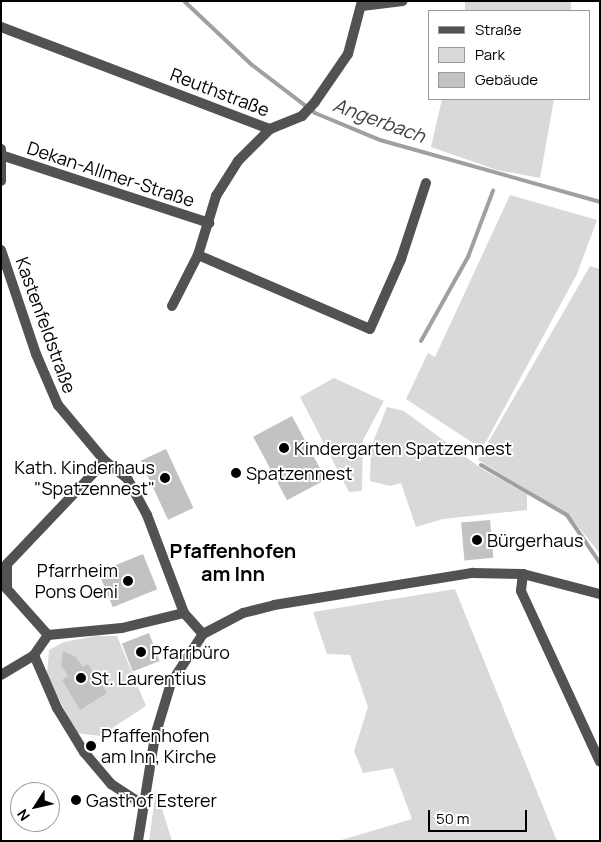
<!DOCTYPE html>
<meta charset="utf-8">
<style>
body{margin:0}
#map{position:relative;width:601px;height:842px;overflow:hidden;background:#fff;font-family:Manrope,sans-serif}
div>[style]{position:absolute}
.green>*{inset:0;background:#d9d9d9;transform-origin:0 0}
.stream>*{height:4px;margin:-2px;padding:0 2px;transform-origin:2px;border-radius:2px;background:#a0a0a0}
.building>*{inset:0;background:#c2c2c2;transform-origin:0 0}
.minor>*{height:10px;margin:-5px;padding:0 5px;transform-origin:5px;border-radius:5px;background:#525252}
.dots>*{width:14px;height:14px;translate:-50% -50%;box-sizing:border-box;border:2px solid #fff;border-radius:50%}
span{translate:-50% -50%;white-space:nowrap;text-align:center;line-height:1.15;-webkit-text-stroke:4px #fff;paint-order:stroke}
.street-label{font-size:18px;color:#000}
.poi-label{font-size:18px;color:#000}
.left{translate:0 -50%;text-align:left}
.right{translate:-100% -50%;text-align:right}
.water-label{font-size:19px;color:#414141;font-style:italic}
.quarter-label{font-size:20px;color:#000;font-weight:700}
.frame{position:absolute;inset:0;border:2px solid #000;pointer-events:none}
.legend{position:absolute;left:428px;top:10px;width:162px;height:90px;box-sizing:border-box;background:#fff;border:1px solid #999;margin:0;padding:6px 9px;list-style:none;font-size:15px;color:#000}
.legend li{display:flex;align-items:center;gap:10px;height:25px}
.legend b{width:25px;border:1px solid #999}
.north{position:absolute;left:10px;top:782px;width:50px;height:50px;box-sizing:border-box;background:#fff;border:1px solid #999;border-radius:50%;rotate:235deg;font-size:14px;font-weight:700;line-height:20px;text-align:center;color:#000}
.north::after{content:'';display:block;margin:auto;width:18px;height:22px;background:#000;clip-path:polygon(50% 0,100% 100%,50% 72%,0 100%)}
.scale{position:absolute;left:428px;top:810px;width:99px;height:22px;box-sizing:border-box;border:2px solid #000;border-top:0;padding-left:6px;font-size:15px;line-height:18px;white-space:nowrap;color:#000;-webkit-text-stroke:4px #fff;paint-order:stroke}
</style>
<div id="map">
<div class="green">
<i style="left:465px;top:1px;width:106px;height:10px"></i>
<i style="clip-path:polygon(442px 99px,554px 99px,540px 178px,497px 170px,431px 147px)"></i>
<i style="clip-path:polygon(510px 195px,597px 220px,577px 274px,482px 449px,406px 399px,428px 353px,435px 357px)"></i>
<i style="clip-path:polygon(590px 266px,600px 269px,600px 554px,569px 515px,478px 460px)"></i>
<i style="clip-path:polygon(334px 378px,384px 401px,363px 440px,362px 491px,349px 492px,300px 397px)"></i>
<i style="clip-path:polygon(387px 407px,404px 411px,482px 469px,527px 494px,527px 510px,443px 519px,416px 527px,401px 483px,390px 486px,370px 481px,371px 447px)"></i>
<i style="clip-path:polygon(455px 589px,557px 841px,338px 841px,412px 819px,393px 768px,363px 773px,354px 751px,368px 707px,350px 655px,327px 654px,313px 612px)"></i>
<i style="clip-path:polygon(95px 636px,117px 636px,146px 706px,100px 736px,76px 733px,47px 675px,49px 650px,64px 642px)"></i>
<i style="clip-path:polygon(156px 790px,172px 841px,149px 841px)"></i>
</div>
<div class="stream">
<i style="left:184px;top:1px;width:93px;rotate:43.3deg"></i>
<i style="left:252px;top:65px;width:79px;rotate:37.3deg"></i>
<i style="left:315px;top:113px;width:70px;rotate:22.6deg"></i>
<i style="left:380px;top:140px;width:229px;rotate:15.7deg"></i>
<i style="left:421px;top:341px;width:96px;rotate:-60.8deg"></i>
<i style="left:468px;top:257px;width:71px;rotate:-69.3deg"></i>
<i style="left:481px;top:465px;width:99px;rotate:30.2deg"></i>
<i style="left:567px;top:515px;width:58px;rotate:55.5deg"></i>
</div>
<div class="building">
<i style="left:292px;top:416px;width:72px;height:44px;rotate:62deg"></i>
<i style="left:166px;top:449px;width:65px;height:28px;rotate:65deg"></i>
<i style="left:490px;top:520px;width:38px;height:29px;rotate:85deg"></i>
<i style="left:143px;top:554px;width:38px;height:48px;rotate:68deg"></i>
<i style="left:149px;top:633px;width:30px;height:29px;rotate:69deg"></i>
<i style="clip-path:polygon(63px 651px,76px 657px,83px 667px,88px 664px,107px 693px,80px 710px,62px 680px,68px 676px,61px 665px)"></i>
</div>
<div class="minor">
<i style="left:362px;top:6px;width:41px;rotate:-7deg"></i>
<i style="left:1px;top:27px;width:288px;rotate:20.8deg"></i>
<i style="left:1px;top:149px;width:32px;rotate:90deg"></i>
<i style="left:4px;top:156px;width:216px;rotate:18.1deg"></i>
<i style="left:1px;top:250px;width:110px;rotate:71.4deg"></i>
<i style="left:36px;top:354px;width:56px;rotate:66.7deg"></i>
<i style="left:58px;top:405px;width:73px;rotate:50deg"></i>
<i style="left:105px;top:461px;width:28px;rotate:38deg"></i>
<i style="left:127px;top:478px;width:42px;rotate:61.6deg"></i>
<i style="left:147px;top:515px;width:105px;rotate:69.3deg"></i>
<i style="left:184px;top:613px;width:28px;rotate:48deg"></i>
<i style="left:198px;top:255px;width:187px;rotate:23.3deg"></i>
<i style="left:370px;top:329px;width:77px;rotate:-66.1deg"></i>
<i style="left:401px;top:259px;width:80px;rotate:-71.8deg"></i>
<i style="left:172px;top:306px;width:57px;rotate:-63deg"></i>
<i style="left:198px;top:255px;width:62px;rotate:-73deg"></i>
<i style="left:216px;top:196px;width:41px;rotate:-57.8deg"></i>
<i style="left:238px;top:161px;width:45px;rotate:-45deg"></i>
<i style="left:270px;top:129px;width:35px;rotate:-22deg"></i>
<i style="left:302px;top:116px;width:19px;rotate:-47deg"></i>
<i style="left:315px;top:102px;width:58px;rotate:-55.5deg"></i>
<i style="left:348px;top:54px;width:55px;rotate:-75.2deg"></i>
<i style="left:523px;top:574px;width:17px;rotate:97deg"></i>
<i style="left:521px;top:591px;width:188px;rotate:65.2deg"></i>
<i style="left:48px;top:635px;width:62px;rotate:-131.7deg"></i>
<i style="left:7px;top:589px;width:25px;rotate:-90deg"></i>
<i style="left:7px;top:564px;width:142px;rotate:-46.4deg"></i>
<i style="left:34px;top:655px;width:58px;rotate:66.5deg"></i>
<i style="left:57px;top:708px;width:52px;rotate:58.5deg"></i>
<i style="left:84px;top:752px;width:42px;rotate:49.8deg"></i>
<i style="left:111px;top:784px;width:37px;rotate:33deg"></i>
<i style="left:1px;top:675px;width:39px;rotate:-31deg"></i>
<i style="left:34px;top:655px;width:24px;rotate:-55deg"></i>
<i style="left:48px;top:635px;width:74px;rotate:-5.4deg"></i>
<i style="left:122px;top:628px;width:64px;rotate:-13.6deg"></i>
<i style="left:138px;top:841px;width:106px;rotate:-80.8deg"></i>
<i style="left:155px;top:736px;width:55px;rotate:-73.2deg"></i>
<i style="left:171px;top:683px;width:59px;rotate:-56.9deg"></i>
<i style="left:203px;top:634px;width:45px;rotate:-27.7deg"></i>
<i style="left:243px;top:613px;width:32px;rotate:-14deg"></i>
<i style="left:274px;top:605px;width:201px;rotate:-9.2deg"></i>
<i style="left:472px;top:573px;width:51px;rotate:1.1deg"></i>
<i style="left:523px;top:574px;width:80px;rotate:14.6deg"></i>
</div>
<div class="dots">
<i style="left:284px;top:448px;background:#000"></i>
<i style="left:236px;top:473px;background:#000"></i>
<i style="left:165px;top:478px;background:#000"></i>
<i style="left:477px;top:540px;background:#000"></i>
<i style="left:128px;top:581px;background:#000"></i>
<i style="left:141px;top:652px;background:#000"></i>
<i style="left:81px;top:678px;background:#000"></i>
<i style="left:91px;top:746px;background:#000"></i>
<i style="left:76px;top:800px;background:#000"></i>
</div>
<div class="street-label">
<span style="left:220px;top:92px;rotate:21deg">Reuthstraße</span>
<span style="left:111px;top:174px;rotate:18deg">Dekan-Allmer-Straße</span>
<span style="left:46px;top:325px;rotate:70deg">Kastenfeldstraße</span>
</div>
<div class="poi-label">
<span class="left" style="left:294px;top:448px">Kindergarten Spatzennest</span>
<span class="right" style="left:155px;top:478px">Kath. Kinderhaus<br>"Spatzennest"</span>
<span class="left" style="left:246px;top:473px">Spatzennest</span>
<span class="left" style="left:487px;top:540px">Bürgerhaus</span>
<span class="right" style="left:118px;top:581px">Pfarrheim<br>Pons Oeni</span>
<span class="left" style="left:151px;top:652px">Pfarrbüro</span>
<span class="left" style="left:91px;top:678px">St. Laurentius</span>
<span class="left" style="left:101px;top:746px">Pfaffenhofen<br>am Inn, Kirche</span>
<span class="left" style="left:86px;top:800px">Gasthof Esterer</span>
</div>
<div class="water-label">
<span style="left:379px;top:121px;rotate:20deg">Angerbach</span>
</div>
<div class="quarter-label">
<span style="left:233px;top:562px">Pfaffenhofen<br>am Inn</span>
</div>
<div class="frame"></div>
<ul class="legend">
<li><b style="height:6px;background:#525252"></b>Straße</li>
<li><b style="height:14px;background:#d9d9d9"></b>Park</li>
<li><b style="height:14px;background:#c2c2c2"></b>Gebäude</li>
</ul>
<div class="north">N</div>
<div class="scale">50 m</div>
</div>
